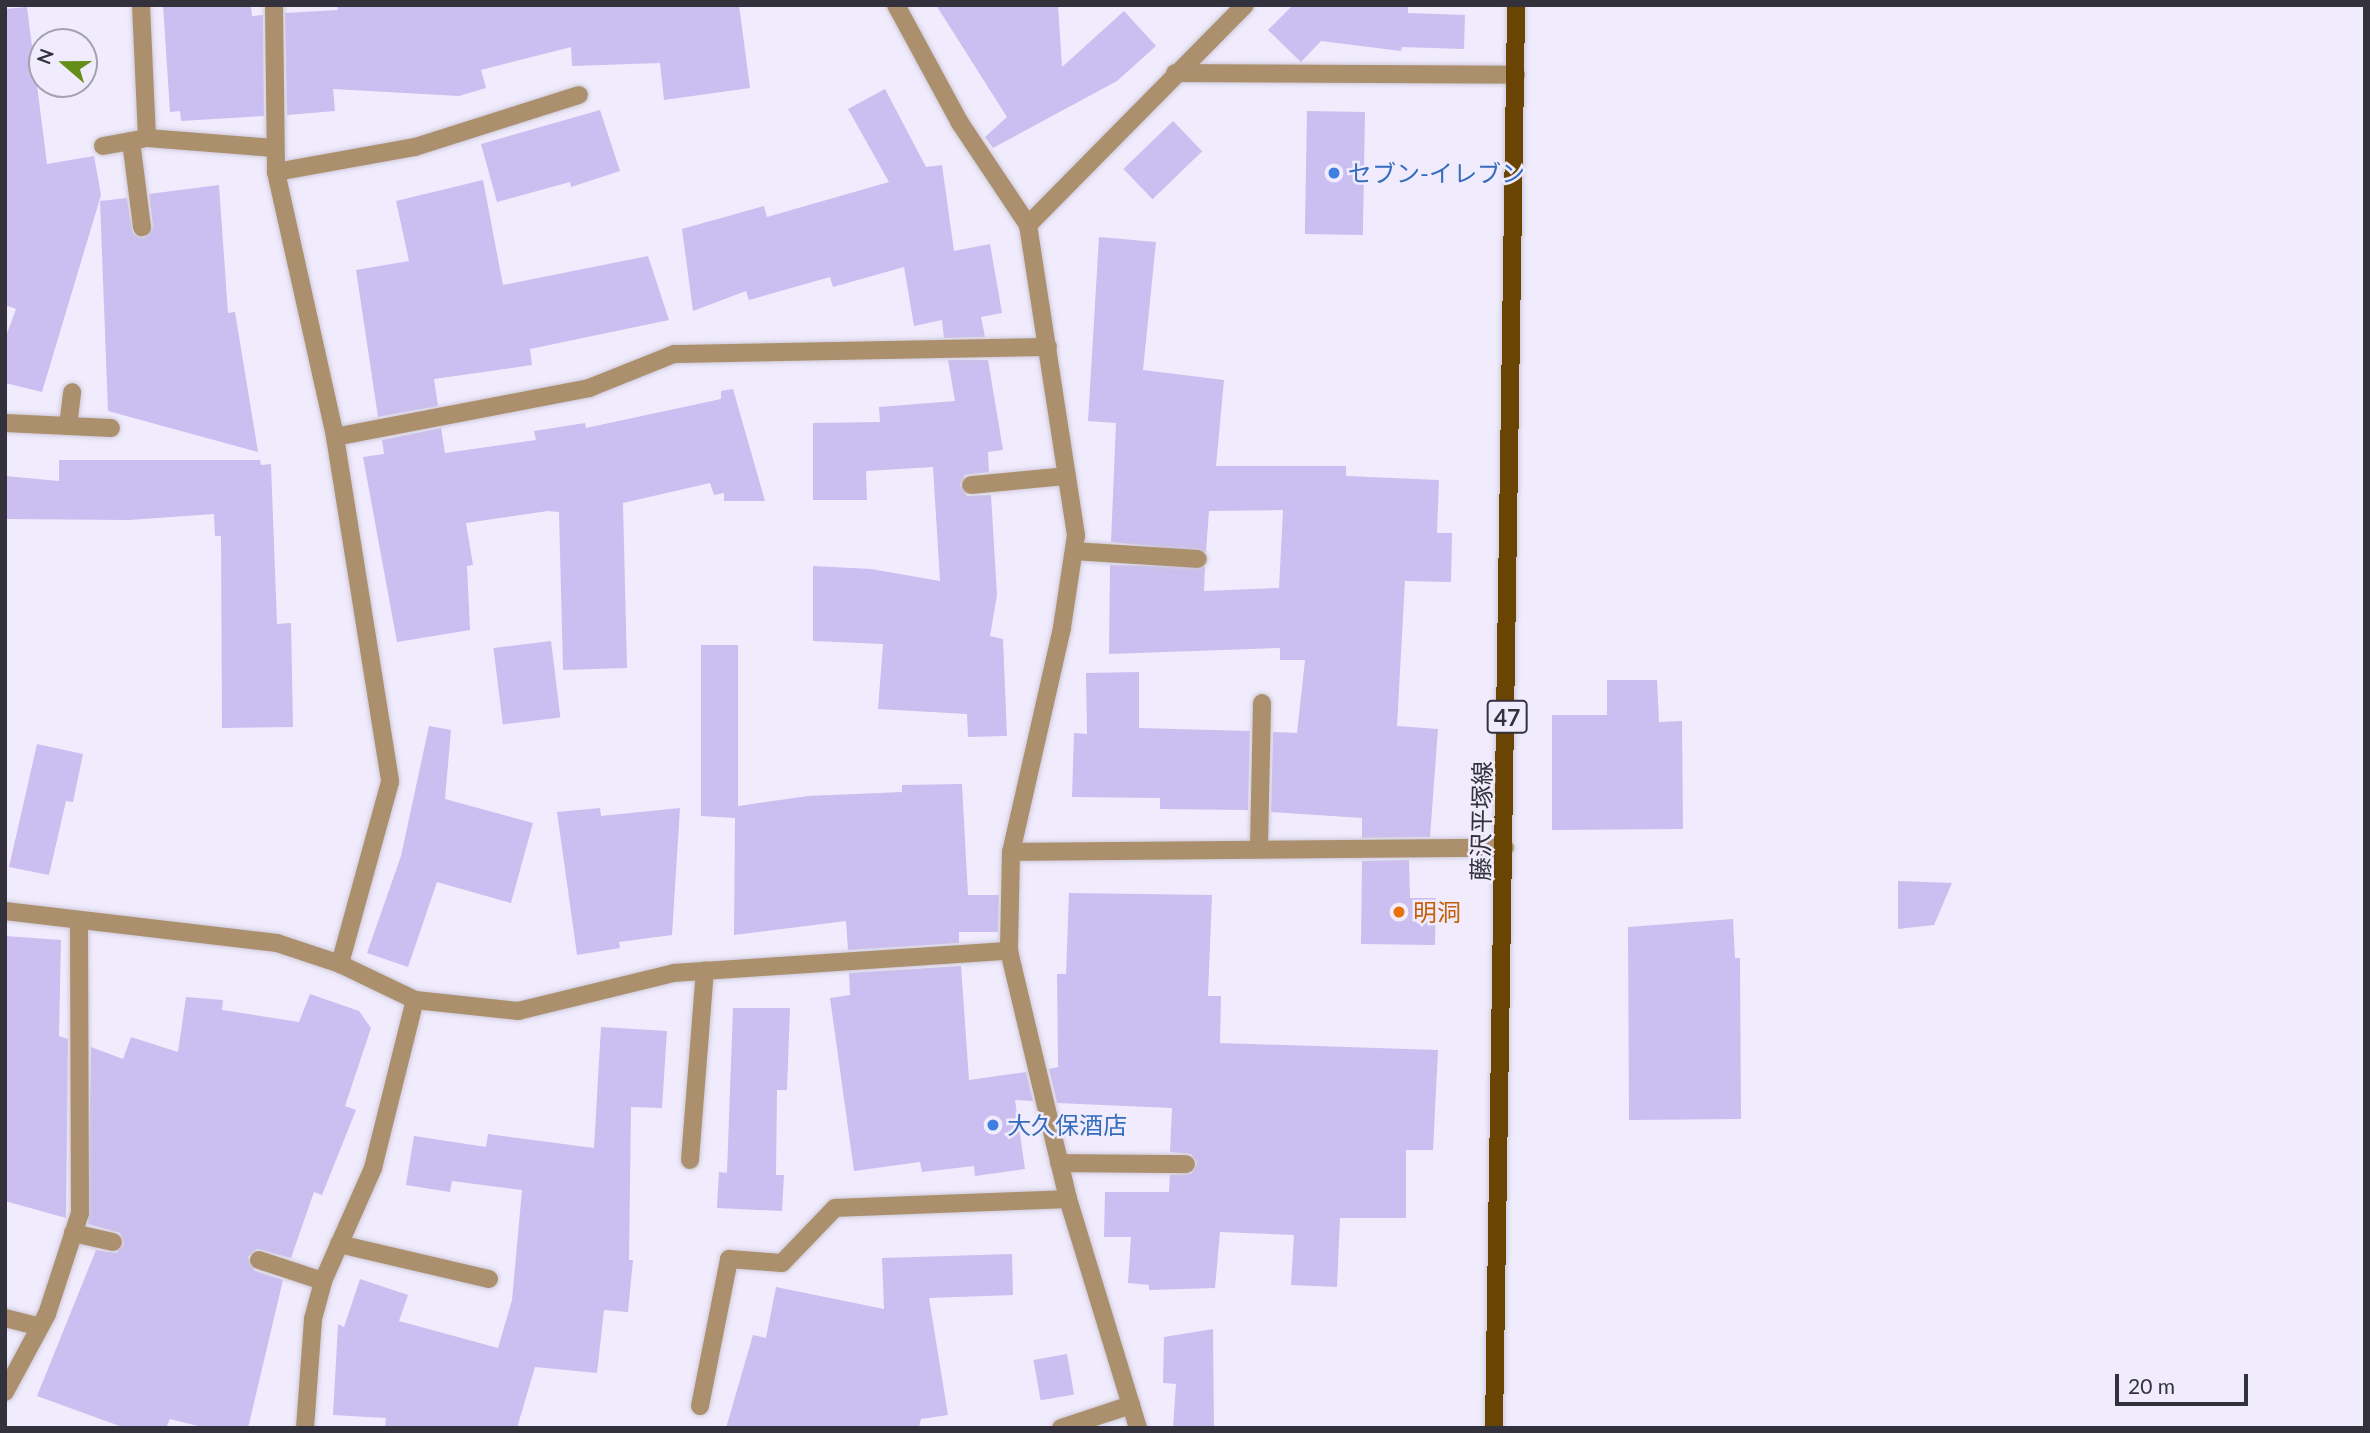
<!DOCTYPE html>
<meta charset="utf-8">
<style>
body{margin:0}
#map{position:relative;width:2370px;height:1433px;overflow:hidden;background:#f0ecfd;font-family:Lato,"Noto Sans JP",sans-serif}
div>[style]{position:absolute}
.building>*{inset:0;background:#cbbef0;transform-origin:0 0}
.roads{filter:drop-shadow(0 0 2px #cecada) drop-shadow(0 0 2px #cecada)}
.minor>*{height:18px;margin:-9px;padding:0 9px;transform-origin:9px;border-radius:9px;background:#ac906e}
.major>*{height:18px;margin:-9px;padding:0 9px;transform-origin:9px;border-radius:9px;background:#6a4402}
.dots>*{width:19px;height:19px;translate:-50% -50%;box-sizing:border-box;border:4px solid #f0ecfd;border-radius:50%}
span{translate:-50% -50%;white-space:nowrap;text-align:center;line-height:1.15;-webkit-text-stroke:5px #f0ecfd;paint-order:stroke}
.shield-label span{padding:2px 5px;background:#f0ecfd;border:2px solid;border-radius:5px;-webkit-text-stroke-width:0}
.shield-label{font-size:23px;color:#33313b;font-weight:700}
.shop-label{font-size:24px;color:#366cbe}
.left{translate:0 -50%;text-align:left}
.street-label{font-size:24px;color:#33313b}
.food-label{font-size:24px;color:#c56008}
.frame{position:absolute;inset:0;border:7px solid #33313b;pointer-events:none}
.north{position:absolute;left:28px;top:28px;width:70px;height:70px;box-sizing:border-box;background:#f0ecfd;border:2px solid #a4a1af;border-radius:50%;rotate:290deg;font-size:19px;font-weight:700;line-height:28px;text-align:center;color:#33313b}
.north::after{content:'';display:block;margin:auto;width:24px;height:32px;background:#658d1a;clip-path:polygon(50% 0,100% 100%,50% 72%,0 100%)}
.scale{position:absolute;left:2115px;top:1374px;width:133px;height:32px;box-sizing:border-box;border:4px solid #33313b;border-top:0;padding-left:9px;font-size:21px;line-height:24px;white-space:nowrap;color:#33313b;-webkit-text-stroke:5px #f0ecfd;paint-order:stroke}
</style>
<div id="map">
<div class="building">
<i style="clip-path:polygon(163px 5px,251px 5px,252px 16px,263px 15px,264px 116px,181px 121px,180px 111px,170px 112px)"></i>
<i style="clip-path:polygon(337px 5px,739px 5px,750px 88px,664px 100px,660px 63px,572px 66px,571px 47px,481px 70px,486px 88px,459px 96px,333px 89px,335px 111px,287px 115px,285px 13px,338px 10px)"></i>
<i style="clip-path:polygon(936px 5px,1058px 5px,1062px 67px,1124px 11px,1156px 46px,1117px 81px,993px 148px,985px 137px,1007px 117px)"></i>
<i style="clip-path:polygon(1293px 5px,1408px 5px,1408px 13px,1465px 15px,1464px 49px,1402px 47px,1401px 51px,1321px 41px,1301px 62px,1268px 30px)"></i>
<i style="clip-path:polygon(27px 7px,47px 164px,94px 156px,101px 195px,42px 392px,5px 383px,5px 339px,16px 309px,5px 305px,5px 9px)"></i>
<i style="clip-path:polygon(885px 89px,926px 167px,942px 165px,954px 251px,990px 244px,1002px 313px,981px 317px,985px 337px,944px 338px,942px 320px,914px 326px,904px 267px,833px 287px,830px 277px,749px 300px,746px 291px,693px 311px,682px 229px,764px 206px,767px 217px,889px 182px,848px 109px)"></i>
<i style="clip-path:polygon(600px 110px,620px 171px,571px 187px,570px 182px,497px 202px,481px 144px)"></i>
<i style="left:1307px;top:111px;width:58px;height:123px;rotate:1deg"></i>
<i style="left:1173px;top:121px;width:42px;height:69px;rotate:46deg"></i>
<i style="clip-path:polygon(483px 180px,503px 285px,648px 256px,669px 320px,530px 349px,532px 365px,434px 379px,438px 406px,378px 417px,356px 270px,409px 261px,396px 201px)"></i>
<i style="clip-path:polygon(219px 185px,228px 313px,235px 312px,258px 452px,108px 411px,100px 201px,127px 198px,133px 233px,144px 238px,153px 226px,149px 194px)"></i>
<i style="clip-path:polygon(1099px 237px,1156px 242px,1143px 370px,1224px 380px,1216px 466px,1346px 466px,1346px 476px,1439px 480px,1437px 533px,1452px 533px,1451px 582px,1405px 581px,1397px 726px,1438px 729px,1430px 837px,1362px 838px,1362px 818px,1271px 812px,1273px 732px,1297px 733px,1305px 660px,1280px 660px,1280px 648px,1109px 654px,1110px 565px,1205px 567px,1204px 591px,1279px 588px,1283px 510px,1209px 511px,1206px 552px,1111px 542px,1116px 423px,1088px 421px)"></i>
<i style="clip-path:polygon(948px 360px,988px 360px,1003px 450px,988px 452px,989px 472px,965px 475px,960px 485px,967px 496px,991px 495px,997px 595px,990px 636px,1003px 639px,1007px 736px,968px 737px,967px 714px,878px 709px,883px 644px,813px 641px,813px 566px,871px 569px,940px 581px,933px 467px,866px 471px,867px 500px,813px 500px,813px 423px,880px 422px,879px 407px,955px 401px)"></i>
<i style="clip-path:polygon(733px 389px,765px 501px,724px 501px,724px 493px,714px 495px,710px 483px,623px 503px,627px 668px,563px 670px,559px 512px,548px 511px,466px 523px,473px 565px,467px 566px,470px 630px,397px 642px,363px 457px,384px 454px,382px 440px,441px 428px,445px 453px,536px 440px,534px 431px,585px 423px,586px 428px,721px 399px,721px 391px)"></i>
<i style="clip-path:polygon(59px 460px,260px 460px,261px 465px,271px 464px,277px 624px,291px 623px,293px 727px,222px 728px,221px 536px,215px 536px,214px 514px,129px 520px,5px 519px,5px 476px,59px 481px)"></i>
<i style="left:551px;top:641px;width:77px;height:58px;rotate:83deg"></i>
<i style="clip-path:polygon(701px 645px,738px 645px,738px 806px,808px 796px,902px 792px,902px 785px,962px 784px,968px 895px,999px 895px,998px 932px,959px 932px,959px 943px,848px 950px,846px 921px,734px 935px,735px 818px,701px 816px)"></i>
<i style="clip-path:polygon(1139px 672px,1139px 728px,1250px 731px,1248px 810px,1160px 809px,1160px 798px,1072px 797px,1074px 733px,1087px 734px,1086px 673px)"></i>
<i style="clip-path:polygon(1607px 680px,1657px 680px,1659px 722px,1682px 721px,1683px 829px,1552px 830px,1552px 715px,1607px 715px)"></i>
<i style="clip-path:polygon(429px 726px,451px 730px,445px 799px,533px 823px,511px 903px,437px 882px,408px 967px,367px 953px,401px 856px)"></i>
<i style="clip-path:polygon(37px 744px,83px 754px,73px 802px,66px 801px,49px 875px,9px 867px)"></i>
<i style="clip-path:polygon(600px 808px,601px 816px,680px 808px,672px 935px,619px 942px,620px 948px,577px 955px,557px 812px)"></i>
<i style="clip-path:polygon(1409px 860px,1410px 898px,1436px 898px,1435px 945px,1361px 944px,1362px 861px)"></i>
<i style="clip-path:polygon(1898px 881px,1952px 883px,1934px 925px,1898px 929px)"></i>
<i style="clip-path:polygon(1069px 893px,1212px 895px,1208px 996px,1221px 996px,1220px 1043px,1438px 1050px,1433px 1150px,1406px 1150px,1406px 1218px,1340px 1218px,1337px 1287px,1291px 1285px,1294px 1235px,1220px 1232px,1215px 1288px,1149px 1290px,1149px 1285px,1128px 1283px,1131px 1237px,1104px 1237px,1105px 1192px,1169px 1192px,1170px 1175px,1191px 1174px,1197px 1163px,1191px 1154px,1170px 1152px,1172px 1108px,1057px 1103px,1049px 1069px,1058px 1067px,1057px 974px,1066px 974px)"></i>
<i style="clip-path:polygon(1733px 919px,1735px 958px,1740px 958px,1741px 1119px,1629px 1120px,1628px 927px)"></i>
<i style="clip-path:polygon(5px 936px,61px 940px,59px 1036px,68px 1039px,66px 1218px,5px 1201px)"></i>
<i style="clip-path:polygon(961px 966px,969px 1080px,1026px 1072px,1033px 1101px,1015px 1100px,1025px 1169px,975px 1176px,974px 1166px,922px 1172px,920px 1162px,854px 1171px,830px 998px,850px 995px,849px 973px)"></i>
<i style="clip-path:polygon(310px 994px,359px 1011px,371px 1028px,345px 1106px,356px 1110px,322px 1195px,314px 1192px,291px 1258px,257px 1249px,248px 1257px,255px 1271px,283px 1280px,248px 1428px,206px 1428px,170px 1419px,166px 1428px,125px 1428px,37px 1396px,96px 1250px,116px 1253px,124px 1244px,120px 1233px,88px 1224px,91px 1047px,123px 1059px,131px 1037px,178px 1052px,186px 997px,223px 1000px,222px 1010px,299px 1022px)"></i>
<i style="clip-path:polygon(733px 1008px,790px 1008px,787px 1090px,777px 1090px,776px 1175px,784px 1175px,782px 1211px,717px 1208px,719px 1172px,727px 1173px)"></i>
<i style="clip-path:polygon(601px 1027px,667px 1031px,662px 1108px,631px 1107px,629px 1260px,633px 1260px,628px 1312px,604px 1310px,597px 1373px,535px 1367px,517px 1428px,385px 1428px,386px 1418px,333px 1415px,338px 1324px,344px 1327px,360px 1279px,408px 1295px,399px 1321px,498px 1348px,512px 1300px,522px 1190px,452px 1181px,450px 1192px,406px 1185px,414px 1136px,486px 1147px,488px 1134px,594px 1148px)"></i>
<i style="clip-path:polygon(1012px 1254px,1013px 1295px,929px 1298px,948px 1415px,921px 1419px,919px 1428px,726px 1428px,753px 1335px,766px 1338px,776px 1287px,884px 1309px,882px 1258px)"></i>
<i style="clip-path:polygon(1213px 1329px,1214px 1428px,1173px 1428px,1176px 1384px,1163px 1383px,1164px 1337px)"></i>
<i style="left:1067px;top:1354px;width:41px;height:34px;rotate:80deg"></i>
</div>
<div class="roads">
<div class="minor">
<i style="left:141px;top:5px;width:133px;rotate:87.4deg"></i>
<i style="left:147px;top:138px;width:128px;rotate:4.5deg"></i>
<i style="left:274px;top:5px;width:167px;rotate:89.3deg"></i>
<i style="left:276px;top:172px;width:271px;rotate:77.4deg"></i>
<i style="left:335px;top:437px;width:349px;rotate:80.9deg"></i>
<i style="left:390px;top:782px;width:189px;rotate:105.4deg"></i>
<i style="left:896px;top:5px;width:134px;rotate:61.5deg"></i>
<i style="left:960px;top:123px;width:123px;rotate:56.3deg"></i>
<i style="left:1028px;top:225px;width:314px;rotate:81.2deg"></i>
<i style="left:1076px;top:535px;width:94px;rotate:98.6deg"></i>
<i style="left:1062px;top:628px;width:230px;rotate:102.8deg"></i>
<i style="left:1011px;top:852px;width:99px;rotate:91.2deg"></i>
<i style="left:1009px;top:951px;width:255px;rotate:76.6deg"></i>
<i style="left:1068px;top:1199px;width:239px;rotate:73deg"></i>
<i style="left:1175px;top:73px;width:341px;rotate:0.3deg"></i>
<i style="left:131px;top:141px;width:87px;rotate:82.7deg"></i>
<i style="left:103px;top:146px;width:39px;rotate:-10deg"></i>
<i style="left:276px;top:172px;width:141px;rotate:-10.2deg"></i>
<i style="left:415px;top:147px;width:172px;rotate:-17.6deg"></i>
<i style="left:1028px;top:225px;width:309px;rotate:-45.4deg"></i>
<i style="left:5px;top:423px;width:106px;rotate:2.7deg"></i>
<i style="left:68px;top:426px;width:34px;rotate:-83deg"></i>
<i style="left:335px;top:437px;width:259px;rotate:-10.9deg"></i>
<i style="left:589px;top:388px;width:92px;rotate:-21.8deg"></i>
<i style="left:674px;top:354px;width:374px;rotate:-1.1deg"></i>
<i style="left:971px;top:485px;width:96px;rotate:-5.4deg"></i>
<i style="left:1074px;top:551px;width:124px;rotate:3.7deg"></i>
<i style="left:1259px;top:847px;width:144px;rotate:-88.8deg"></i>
<i style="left:1011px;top:852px;width:494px;rotate:-0.5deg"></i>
<i style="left:5px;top:911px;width:274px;rotate:6.7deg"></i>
<i style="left:277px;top:943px;width:66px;rotate:18.4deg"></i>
<i style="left:340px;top:964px;width:83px;rotate:25.6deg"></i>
<i style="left:415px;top:1000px;width:104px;rotate:6.1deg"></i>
<i style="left:518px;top:1011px;width:161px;rotate:-13.7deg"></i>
<i style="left:674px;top:973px;width:336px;rotate:-3.8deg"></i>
<i style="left:690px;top:1160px;width:190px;rotate:-85.5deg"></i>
<i style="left:1059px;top:1163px;width:127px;rotate:0.5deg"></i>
<i style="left:73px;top:1233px;width:41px;rotate:12.7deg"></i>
<i style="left:339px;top:1244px;width:154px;rotate:13.1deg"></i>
<i style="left:259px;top:1260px;width:67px;rotate:18.2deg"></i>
<i style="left:5px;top:1318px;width:36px;rotate:14deg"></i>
<i style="left:5px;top:1392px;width:89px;rotate:-61.7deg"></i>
<i style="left:47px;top:1314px;width:106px;rotate:-71.9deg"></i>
<i style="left:80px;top:1213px;width:292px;rotate:-90.2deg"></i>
<i style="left:700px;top:1406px;width:150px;rotate:-78.8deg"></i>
<i style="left:729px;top:1259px;width:53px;rotate:4.3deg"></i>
<i style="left:782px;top:1263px;width:76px;rotate:-46.1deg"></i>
<i style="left:835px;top:1208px;width:233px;rotate:-2.2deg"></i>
<i style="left:305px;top:1428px;width:109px;rotate:-85.8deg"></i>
<i style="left:313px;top:1319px;width:39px;rotate:-75deg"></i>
<i style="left:323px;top:1281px;width:124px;rotate:-66.1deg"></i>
<i style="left:373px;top:1168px;width:173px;rotate:-76deg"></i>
<i style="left:1061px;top:1428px;width:74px;rotate:-18.2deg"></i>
</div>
<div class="major">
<i style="left:1494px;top:1428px;width:1423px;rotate:-89.11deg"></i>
</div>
</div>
<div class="dots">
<i style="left:1334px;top:173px;background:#3f7fe0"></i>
<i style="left:1399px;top:912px;background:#e8710a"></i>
<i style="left:993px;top:1125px;background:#3f7fe0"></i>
</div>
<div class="shield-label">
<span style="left:1507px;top:717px">47</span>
</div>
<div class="shop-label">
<span class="left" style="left:1348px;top:173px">セブン-イレブン</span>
<span class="left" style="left:1007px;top:1125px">大久保酒店</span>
</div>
<div class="street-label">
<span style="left:1481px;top:821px;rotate:-89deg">藤沢平塚線</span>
</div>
<div class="food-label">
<span class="left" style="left:1413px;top:912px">明洞</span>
</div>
<div class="frame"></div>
<div class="north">N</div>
<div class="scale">20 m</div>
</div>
